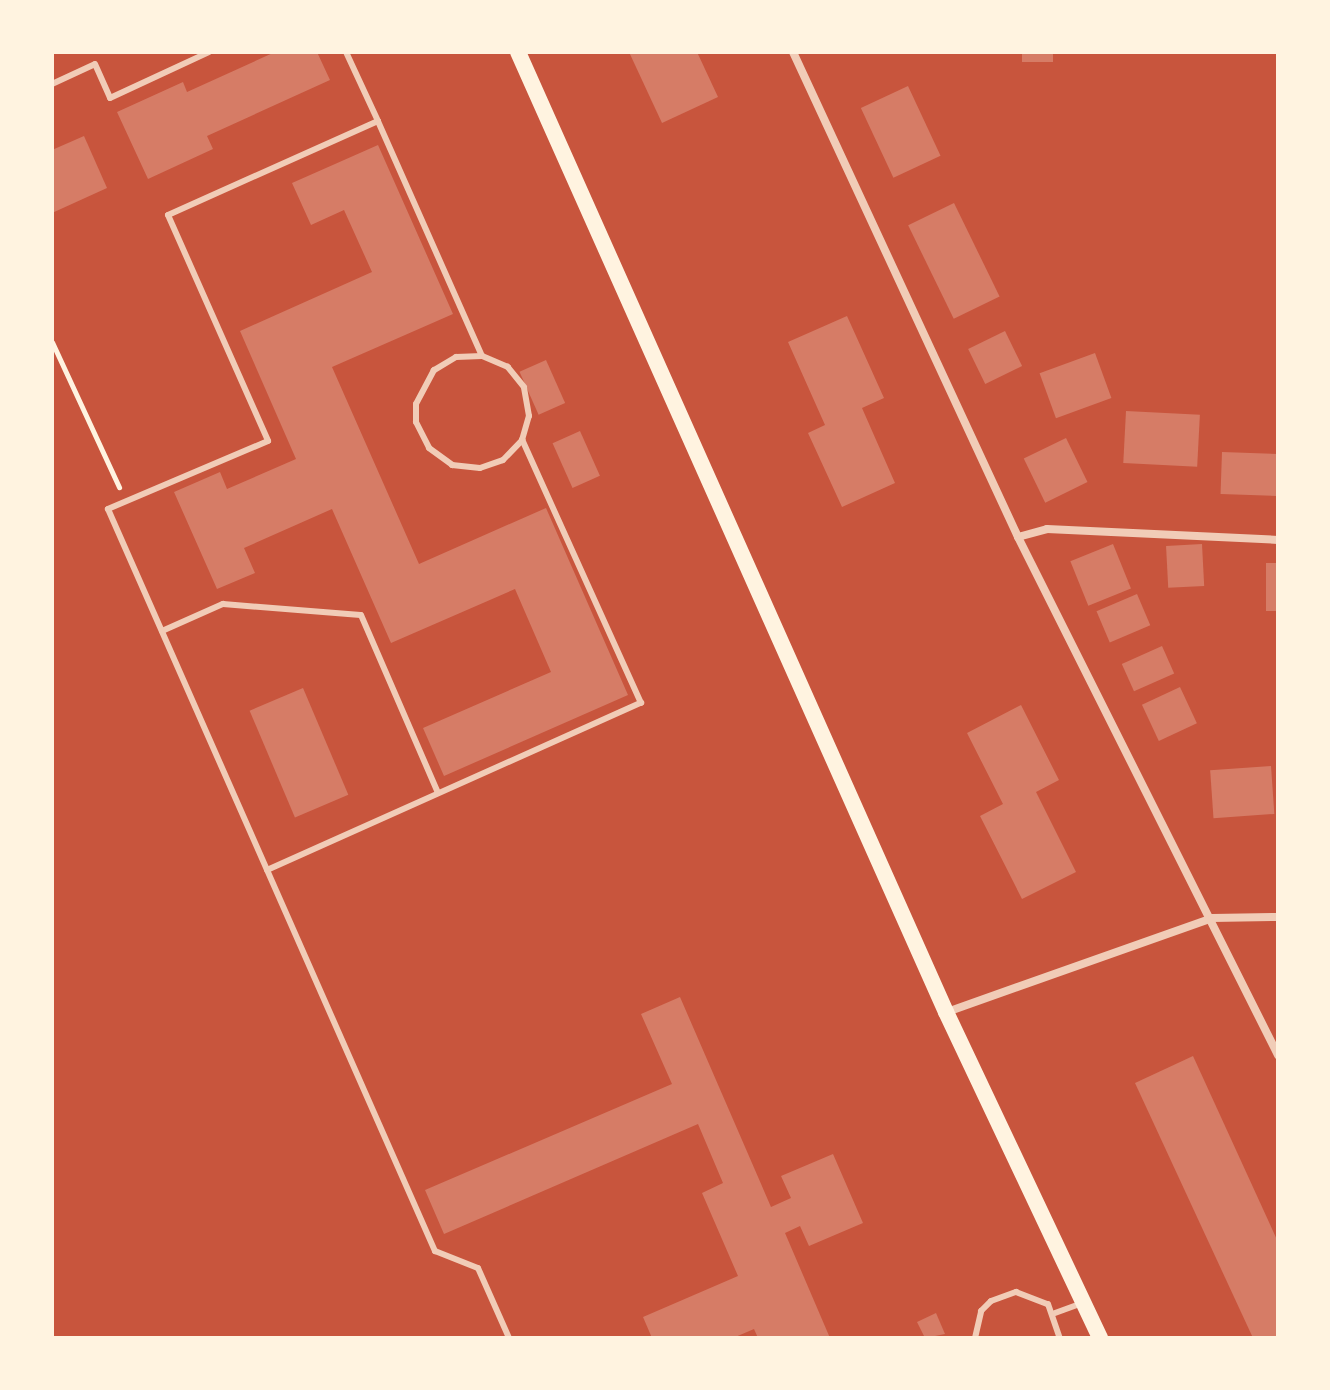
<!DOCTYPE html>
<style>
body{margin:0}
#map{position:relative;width:1330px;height:1390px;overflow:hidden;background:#c8553d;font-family:Lato,sans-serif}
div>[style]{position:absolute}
.building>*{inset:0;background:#d67c66;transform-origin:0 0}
.path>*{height:5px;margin:-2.5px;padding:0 2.5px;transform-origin:2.5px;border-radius:2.5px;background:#fff3e0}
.service>*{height:6px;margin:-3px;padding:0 3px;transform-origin:3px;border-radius:3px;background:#f1ccb7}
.minor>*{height:8px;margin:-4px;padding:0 4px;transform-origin:4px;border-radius:4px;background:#f1ccb7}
.secondary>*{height:16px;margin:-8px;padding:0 8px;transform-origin:8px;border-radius:8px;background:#fff3e0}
span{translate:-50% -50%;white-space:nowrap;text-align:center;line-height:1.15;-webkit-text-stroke:8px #fff3e0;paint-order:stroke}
.frame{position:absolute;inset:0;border:54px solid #fff3e0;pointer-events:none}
</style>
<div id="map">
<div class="building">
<i style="clip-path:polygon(275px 52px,317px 52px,330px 80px,207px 136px,213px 149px,148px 179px,117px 112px,183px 82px,187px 92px)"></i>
<i style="clip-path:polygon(629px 52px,697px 52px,718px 97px,662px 123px)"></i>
<i style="left:1022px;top:52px;width:31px;height:10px"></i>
<i style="left:908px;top:86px;width:77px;height:52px;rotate:65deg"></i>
<i style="clip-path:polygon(84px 136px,107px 188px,52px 213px,52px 150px)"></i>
<i style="clip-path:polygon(378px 145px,453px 314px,332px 367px,419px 564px,546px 508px,628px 695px,444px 776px,423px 728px,551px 672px,515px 589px,391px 643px,332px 509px,244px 548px,255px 573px,217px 589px,174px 492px,220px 472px,227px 489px,296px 459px,240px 331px,372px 272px,344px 210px,311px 225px,292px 183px)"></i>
<i style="left:954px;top:203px;width:104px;height:51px;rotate:64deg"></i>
<i style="clip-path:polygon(847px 316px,884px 398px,862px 408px,895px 483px,842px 507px,808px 433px,825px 425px,788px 342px)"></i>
<i style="left:1005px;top:331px;width:39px;height:41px;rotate:64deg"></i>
<i style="left:1095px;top:353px;width:48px;height:59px;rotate:70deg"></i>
<i style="left:546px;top:360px;width:47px;height:29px;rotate:66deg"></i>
<i style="left:1126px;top:411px;width:74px;height:52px;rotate:3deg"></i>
<i style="left:580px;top:431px;width:49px;height:30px;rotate:66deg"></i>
<i style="left:1066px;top:438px;width:49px;height:47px;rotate:64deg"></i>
<i style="left:1222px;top:452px;width:56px;height:42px;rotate:2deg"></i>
<i style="left:1113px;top:544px;width:48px;height:46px;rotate:68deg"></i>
<i style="left:1202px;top:544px;width:42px;height:36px;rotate:87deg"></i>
<i style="left:1266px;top:563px;width:12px;height:48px"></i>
<i style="left:1137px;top:594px;width:34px;height:44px;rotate:67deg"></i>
<i style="left:1162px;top:646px;width:30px;height:44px;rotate:66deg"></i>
<i style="left:1180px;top:687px;width:40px;height:42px;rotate:65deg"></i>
<i style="left:303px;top:688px;width:116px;height:58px;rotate:67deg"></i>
<i style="clip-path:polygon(1021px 705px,1059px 780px,1036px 792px,1076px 872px,1022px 899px,980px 816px,1003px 804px,967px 733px)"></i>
<i style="left:1271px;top:766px;width:48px;height:61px;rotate:86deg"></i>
<i style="clip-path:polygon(680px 997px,771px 1207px,791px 1198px,781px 1176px,833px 1154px,863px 1223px,809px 1246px,800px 1226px,785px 1233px,830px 1338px,758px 1338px,754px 1329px,733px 1338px,652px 1338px,643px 1317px,738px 1276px,702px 1193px,723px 1183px,698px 1124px,444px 1234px,425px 1190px,672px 1084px,641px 1014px)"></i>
<i style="clip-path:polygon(1193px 1056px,1278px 1242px,1278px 1338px,1253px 1338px,1135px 1083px)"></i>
<i style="clip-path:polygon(936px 1313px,945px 1334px,925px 1338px,917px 1322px)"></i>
</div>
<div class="path">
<i style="left:52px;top:342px;width:160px;rotate:65.2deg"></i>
</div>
<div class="service">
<i style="left:346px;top:52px;width:76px;rotate:65.1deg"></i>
<i style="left:52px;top:84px;width:47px;rotate:-24.9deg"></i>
<i style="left:95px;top:64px;width:37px;rotate:66deg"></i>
<i style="left:110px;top:98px;width:109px;rotate:-24.9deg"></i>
<i style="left:482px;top:356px;width:26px;rotate:178deg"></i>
<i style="left:456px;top:357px;width:26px;rotate:149deg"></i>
<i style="left:434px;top:370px;width:38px;rotate:118deg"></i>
<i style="left:416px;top:404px;width:18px;rotate:90deg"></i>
<i style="left:416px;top:422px;width:29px;rotate:63deg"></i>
<i style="left:429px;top:448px;width:29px;rotate:36deg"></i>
<i style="left:452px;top:465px;width:28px;rotate:6deg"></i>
<i style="left:480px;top:468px;width:24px;rotate:-19deg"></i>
<i style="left:503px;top:460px;width:28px;rotate:-46deg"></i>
<i style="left:522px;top:440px;width:25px;rotate:-74deg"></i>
<i style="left:529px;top:416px;width:29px;rotate:-100deg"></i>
<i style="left:524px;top:387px;width:26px;rotate:-129deg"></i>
<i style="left:508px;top:367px;width:28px;rotate:-157deg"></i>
<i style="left:482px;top:356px;width:257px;rotate:-113.9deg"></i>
<i style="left:378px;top:121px;width:230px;rotate:155.9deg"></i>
<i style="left:168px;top:215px;width:247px;rotate:66.1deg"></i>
<i style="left:268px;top:441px;width:174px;rotate:157deg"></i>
<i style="left:108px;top:509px;width:811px;rotate:66.22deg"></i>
<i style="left:435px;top:1251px;width:46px;rotate:21.6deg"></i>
<i style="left:478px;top:1268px;width:77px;rotate:66.1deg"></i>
<i style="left:162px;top:631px;width:67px;rotate:-23.9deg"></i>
<i style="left:223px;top:604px;width:138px;rotate:4.6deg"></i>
<i style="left:361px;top:615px;width:194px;rotate:66.6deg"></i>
<i style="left:267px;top:870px;width:410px;rotate:-24.1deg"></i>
<i style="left:641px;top:703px;width:289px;rotate:-114.3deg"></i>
<i style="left:1055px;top:1313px;width:27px;rotate:-20deg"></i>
<i style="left:975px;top:1338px;width:28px;rotate:-77deg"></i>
<i style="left:981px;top:1311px;width:14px;rotate:-45deg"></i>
<i style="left:991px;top:1301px;width:27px;rotate:-20deg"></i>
<i style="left:1016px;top:1292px;width:34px;rotate:21deg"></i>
<i style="left:1048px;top:1304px;width:36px;rotate:71deg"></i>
</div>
<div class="minor">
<i style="left:793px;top:52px;width:535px;rotate:65.11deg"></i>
<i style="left:1018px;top:537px;width:580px;rotate:63.35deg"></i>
<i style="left:1018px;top:537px;width:30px;rotate:-15deg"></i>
<i style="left:1047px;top:529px;width:231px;rotate:2.7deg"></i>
<i style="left:947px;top:1012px;width:281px;rotate:-19.5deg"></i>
<i style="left:1212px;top:918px;width:66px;rotate:-0.9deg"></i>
</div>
<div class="secondary">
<i style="left:518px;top:52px;width:1051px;rotate:65.97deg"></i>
<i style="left:946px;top:1012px;width:361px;rotate:64.7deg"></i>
</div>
<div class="frame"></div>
</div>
